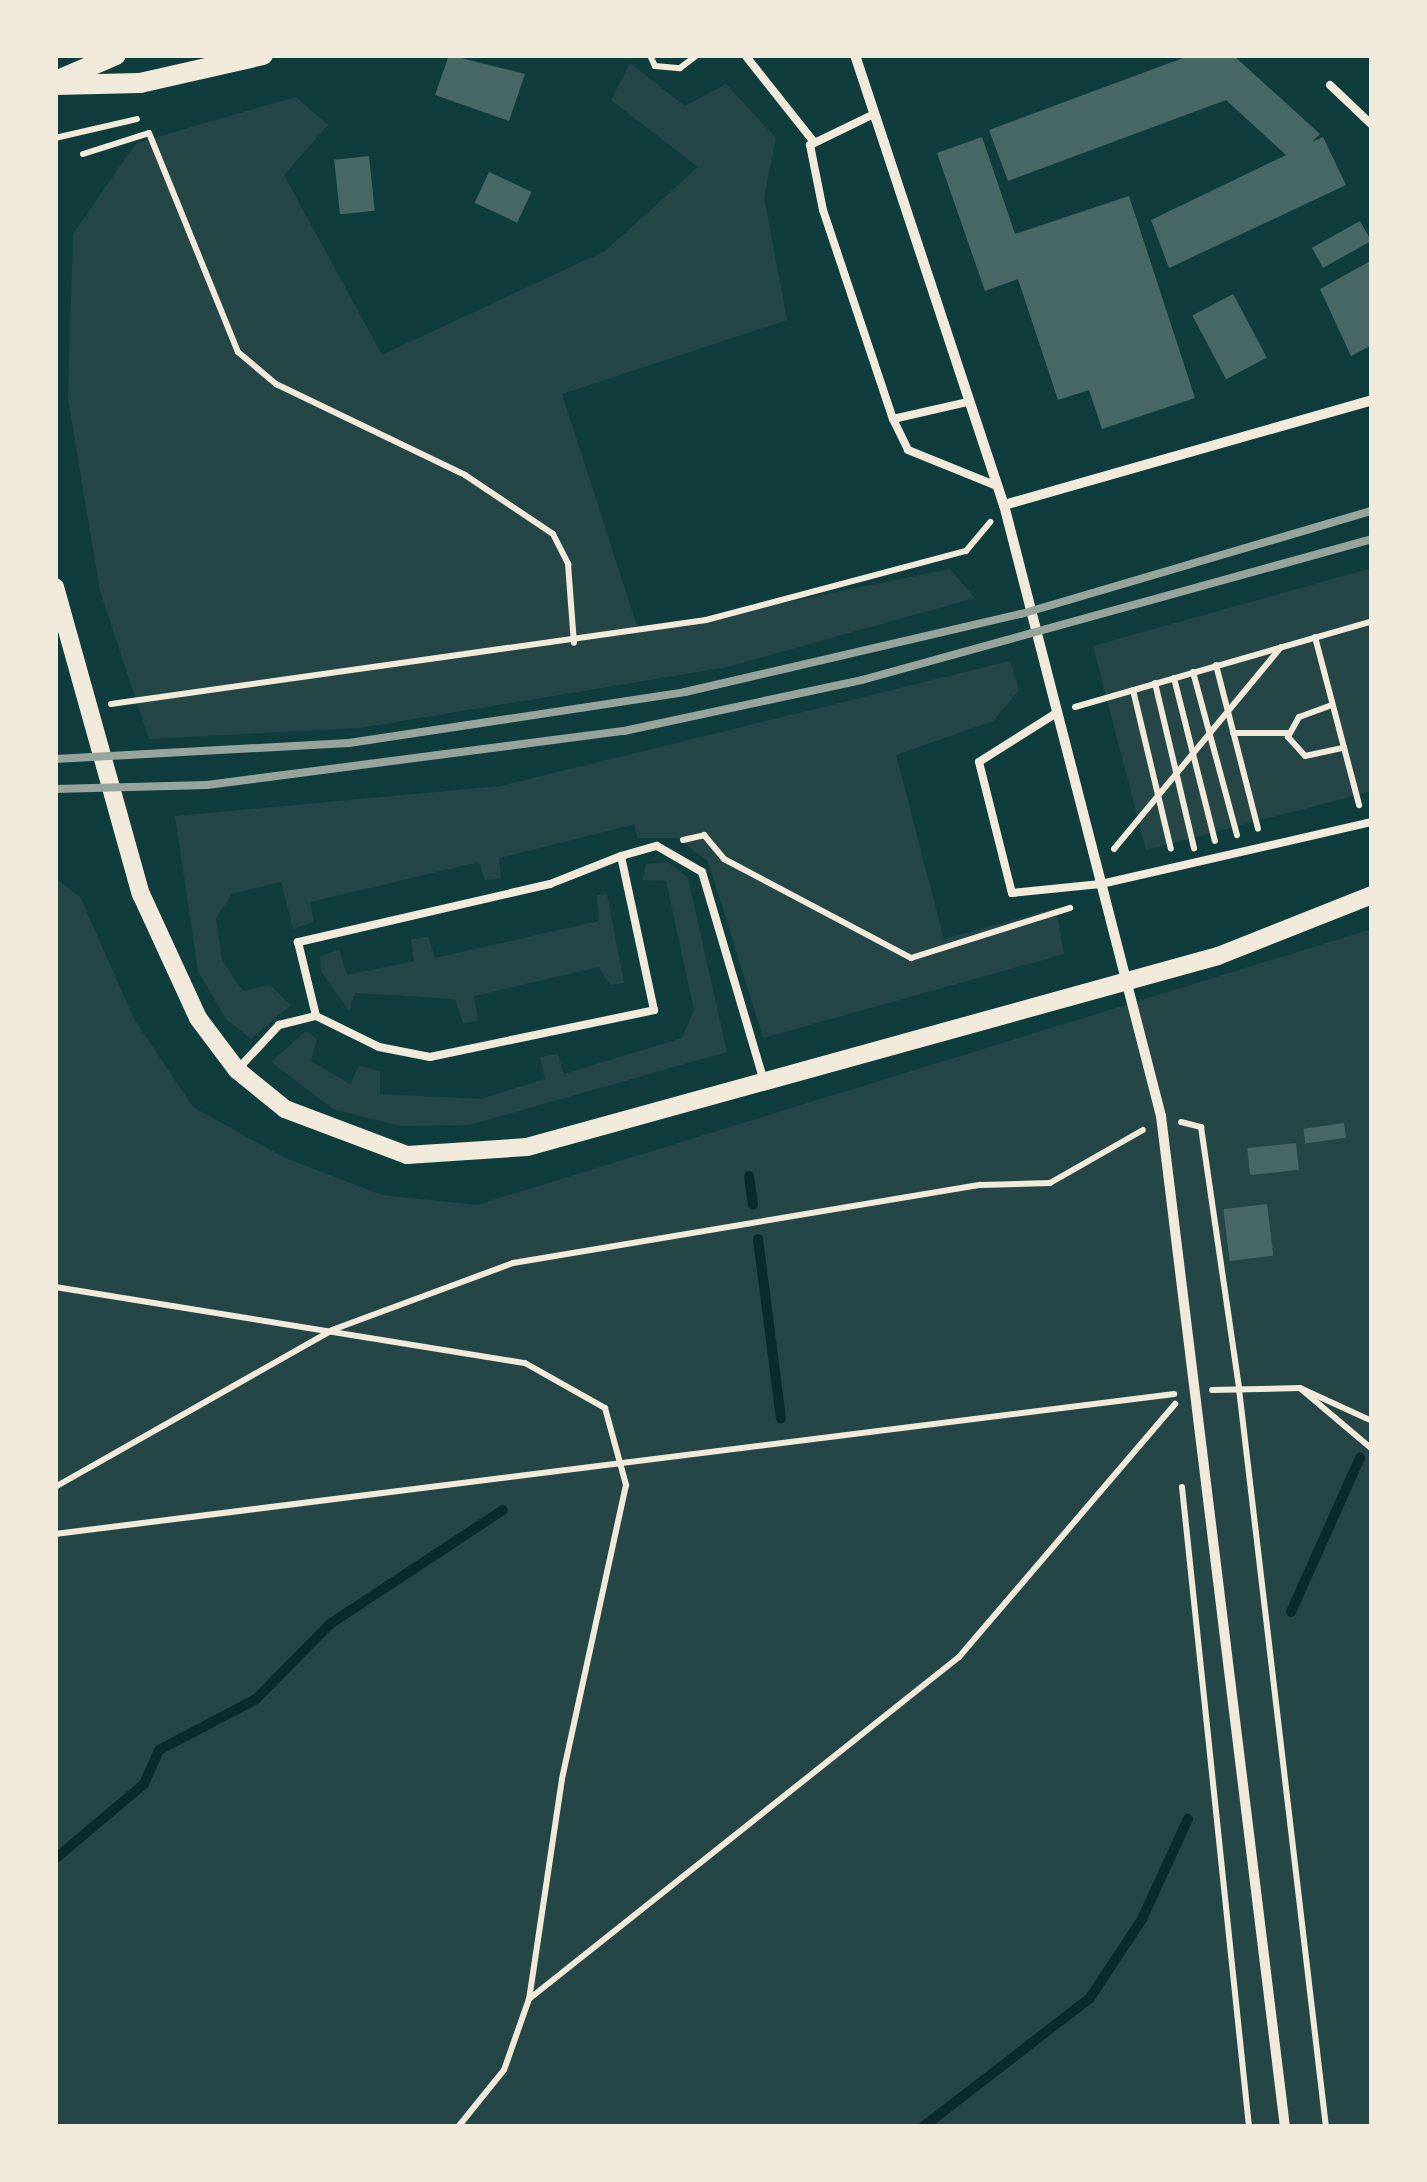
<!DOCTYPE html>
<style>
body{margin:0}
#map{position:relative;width:1427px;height:2182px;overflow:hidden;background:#0f3d3e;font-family:"Roboto Condensed",sans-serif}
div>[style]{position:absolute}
.green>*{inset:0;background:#244646}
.stream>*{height:10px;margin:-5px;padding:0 5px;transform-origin:5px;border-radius:5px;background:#0a2a2b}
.building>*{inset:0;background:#486865;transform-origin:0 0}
.path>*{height:6px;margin:-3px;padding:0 3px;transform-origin:3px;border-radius:3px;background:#f1e9da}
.service>*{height:8px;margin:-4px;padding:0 4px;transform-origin:4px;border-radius:4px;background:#f1e9da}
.minor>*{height:10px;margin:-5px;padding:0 5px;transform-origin:5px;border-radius:5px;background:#f1e9da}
.tertiary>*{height:18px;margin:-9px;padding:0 9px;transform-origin:9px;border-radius:9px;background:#f1e9da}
.secondary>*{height:20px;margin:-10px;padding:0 10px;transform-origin:10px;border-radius:10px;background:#f1e9da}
.rail>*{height:8px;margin:-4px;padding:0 4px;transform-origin:4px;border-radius:4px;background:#97a49c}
span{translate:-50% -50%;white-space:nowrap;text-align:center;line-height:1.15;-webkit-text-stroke:8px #f1e9da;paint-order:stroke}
.frame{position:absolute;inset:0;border:58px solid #f1e9da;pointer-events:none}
</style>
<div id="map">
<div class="green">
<i style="clip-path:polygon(630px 63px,685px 106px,726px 84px,776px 138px,764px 197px,787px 320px,562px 394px,639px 632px,950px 569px,975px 598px,727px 667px,360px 728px,149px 739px,100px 591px,68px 398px,73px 234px,136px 143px,296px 97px,328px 125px,284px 175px,382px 355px,605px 251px,698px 167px,611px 100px)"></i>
<i style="clip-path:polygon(1372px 568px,1372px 791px,1146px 850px,1093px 646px)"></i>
<i style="clip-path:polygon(1010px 661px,1019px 690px,993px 721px,896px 755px,944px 939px,1056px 908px,1064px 954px,763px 1038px,708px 861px,677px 838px,637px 838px,635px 824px,499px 858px,501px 878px,485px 880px,479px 862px,310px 902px,314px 922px,293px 929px,281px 882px,232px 894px,216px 918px,222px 960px,243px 991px,270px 985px,291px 1005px,251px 1039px,226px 1019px,198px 971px,175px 816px,501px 786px)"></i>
<i style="clip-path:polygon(668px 862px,688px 878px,727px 1052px,469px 1125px,400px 1126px,333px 1109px,271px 1062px,306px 1031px,317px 1039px,311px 1061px,350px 1084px,359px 1066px,380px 1071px,380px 1094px,480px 1099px,545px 1079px,540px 1057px,558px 1054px,564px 1074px,682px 1038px,694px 1010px,666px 881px,643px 880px,646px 864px)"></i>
<i style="clip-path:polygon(55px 878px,80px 897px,134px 1019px,193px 1107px,285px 1158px,382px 1195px,477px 1205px,1372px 929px,1372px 2127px,55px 2127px)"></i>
<i style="clip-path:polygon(607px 894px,624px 983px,610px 985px,599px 967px,474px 996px,478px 1021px,463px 1023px,455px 999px,355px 993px,349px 1011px,321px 971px,320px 956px,339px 950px,347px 975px,414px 961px,411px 940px,428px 936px,435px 958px,599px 921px,597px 895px)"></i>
</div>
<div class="stream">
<i style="left:749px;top:1176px;width:29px;rotate:82deg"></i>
<i style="left:758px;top:1239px;width:181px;rotate:82.7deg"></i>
<i style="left:1291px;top:1612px;width:169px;rotate:-65.9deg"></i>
<i style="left:55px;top:1859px;width:116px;rotate:-40.1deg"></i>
<i style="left:144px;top:1784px;width:37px;rotate:-66deg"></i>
<i style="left:159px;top:1750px;width:110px;rotate:-27.7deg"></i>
<i style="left:256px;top:1699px;width:105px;rotate:-45.4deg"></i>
<i style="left:330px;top:1624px;width:207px;rotate:-33.4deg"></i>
<i style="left:923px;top:2127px;width:211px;rotate:-37.7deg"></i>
<i style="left:1090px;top:1998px;width:95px;rotate:-56.6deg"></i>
<i style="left:1142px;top:1919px;width:110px;rotate:-65.3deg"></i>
</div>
<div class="building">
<i style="clip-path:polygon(449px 55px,525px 74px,509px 121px,435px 95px)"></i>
<i style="clip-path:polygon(1191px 55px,1233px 55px,1320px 134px,1312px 142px,1323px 137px,1346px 185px,1169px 268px,1151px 220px,1286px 155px,1226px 100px,1008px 181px,989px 130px)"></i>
<i style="clip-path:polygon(982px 137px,1015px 234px,1129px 196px,1195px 398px,1102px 429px,1089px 390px,1058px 400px,1018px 279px,985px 291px,937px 153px)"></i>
<i style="left:369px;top:156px;width:55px;height:35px;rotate:84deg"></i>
<i style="left:489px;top:172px;width:47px;height:34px;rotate:25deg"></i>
<i style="left:1360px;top:221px;width:23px;height:55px;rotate:61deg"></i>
<i style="clip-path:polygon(1372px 260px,1372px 345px,1351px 356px,1320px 289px)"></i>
<i style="left:1233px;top:294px;width:72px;height:46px;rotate:62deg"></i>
<i style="left:1344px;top:1123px;width:15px;height:41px;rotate:82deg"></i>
<i style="left:1296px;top:1143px;width:27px;height:49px;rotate:84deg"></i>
<i style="left:1267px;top:1204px;width:52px;height:44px;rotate:83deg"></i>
</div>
<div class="path">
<i style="left:650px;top:55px;width:12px;rotate:66deg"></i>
<i style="left:655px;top:66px;width:25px;rotate:5deg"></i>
<i style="left:680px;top:68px;width:21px;rotate:-37deg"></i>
<i style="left:55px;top:138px;width:84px;rotate:-13deg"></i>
<i style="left:83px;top:154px;width:69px;rotate:-17.7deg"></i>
<i style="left:149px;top:133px;width:236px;rotate:67.9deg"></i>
<i style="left:238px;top:352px;width:50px;rotate:40.1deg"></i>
<i style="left:276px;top:384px;width:210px;rotate:25.7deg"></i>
<i style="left:465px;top:475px;width:106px;rotate:33.8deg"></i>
<i style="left:553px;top:534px;width:34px;rotate:63deg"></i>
<i style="left:568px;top:564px;width:79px;rotate:85.7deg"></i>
<i style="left:1315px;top:637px;width:174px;rotate:75.3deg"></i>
<i style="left:1216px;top:665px;width:169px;rotate:75.6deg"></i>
<i style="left:1193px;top:672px;width:169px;rotate:74.9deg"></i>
<i style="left:1174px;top:678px;width:168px;rotate:75.9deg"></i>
<i style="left:1155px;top:683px;width:170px;rotate:76.7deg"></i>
<i style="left:1133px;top:690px;width:163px;rotate:76.6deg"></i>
<i style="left:111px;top:704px;width:601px;rotate:-8.04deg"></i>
<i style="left:706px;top:620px;width:269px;rotate:-14.9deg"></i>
<i style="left:966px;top:551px;width:38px;rotate:-50deg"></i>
<i style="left:1332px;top:705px;width:35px;rotate:160deg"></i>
<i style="left:1299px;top:717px;width:23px;rotate:119deg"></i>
<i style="left:1288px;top:737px;width:25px;rotate:48deg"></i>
<i style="left:1305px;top:756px;width:40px;rotate:-12deg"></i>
<i style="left:1075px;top:707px;width:309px;rotate:-16.1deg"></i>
<i style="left:1233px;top:733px;width:55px"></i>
<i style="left:683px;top:840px;width:22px;rotate:-13deg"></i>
<i style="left:704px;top:835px;width:31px;rotate:50deg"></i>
<i style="left:724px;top:859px;width:212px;rotate:27.9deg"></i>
<i style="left:911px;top:958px;width:167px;rotate:-17.5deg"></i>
<i style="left:1114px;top:849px;width:262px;rotate:-50.4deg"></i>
<i style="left:1181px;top:1122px;width:21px;rotate:14deg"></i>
<i style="left:1201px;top:1127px;width:265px;rotate:81.7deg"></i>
<i style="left:1239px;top:1389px;width:743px;rotate:83.28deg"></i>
<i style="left:55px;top:1287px;width:476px;rotate:9.2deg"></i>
<i style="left:525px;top:1363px;width:92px;rotate:29.4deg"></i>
<i style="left:605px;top:1408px;width:80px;rotate:74.7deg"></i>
<i style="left:626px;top:1485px;width:301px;rotate:102.3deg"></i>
<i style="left:562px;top:1779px;width:222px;rotate:98.5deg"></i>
<i style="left:1301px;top:1389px;width:93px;rotate:40.2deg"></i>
<i style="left:1212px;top:1390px;width:88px;rotate:-1.3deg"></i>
<i style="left:1300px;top:1388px;width:79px;rotate:24.6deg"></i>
<i style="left:55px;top:1487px;width:318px;rotate:-29.5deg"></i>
<i style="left:332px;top:1330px;width:193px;rotate:-20.3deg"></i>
<i style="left:513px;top:1263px;width:474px;rotate:-9.5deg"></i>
<i style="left:981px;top:1185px;width:69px;rotate:-1.7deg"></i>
<i style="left:1050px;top:1183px;width:107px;rotate:-29.7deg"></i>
<i style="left:1182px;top:1487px;width:643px;rotate:84.02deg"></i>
<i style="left:55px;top:1534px;width:1128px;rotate:-7.13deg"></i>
<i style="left:458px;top:2127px;width:73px;rotate:-51.1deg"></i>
<i style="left:504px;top:2070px;width:75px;rotate:-70.6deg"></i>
<i style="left:529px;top:1999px;width:549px;rotate:-38.5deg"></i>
<i style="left:959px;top:1657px;width:333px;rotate:-49.5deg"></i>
</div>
<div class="service">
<i style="left:745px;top:55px;width:111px;rotate:51.6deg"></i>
<i style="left:1330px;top:85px;width:58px;rotate:43.6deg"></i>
<i style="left:872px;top:115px;width:69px;rotate:154.2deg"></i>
<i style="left:810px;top:145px;width:66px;rotate:78.7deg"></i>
<i style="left:823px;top:210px;width:220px;rotate:71.5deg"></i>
<i style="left:893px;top:419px;width:77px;rotate:-12.8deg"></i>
<i style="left:893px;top:419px;width:34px;rotate:64deg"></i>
<i style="left:908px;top:450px;width:96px;rotate:22deg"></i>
<i style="left:1058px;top:712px;width:93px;rotate:147.7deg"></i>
<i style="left:979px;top:762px;width:135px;rotate:75.9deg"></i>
<i style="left:1012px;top:893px;width:89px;rotate:-5.8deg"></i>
<i style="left:1101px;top:884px;width:278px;rotate:-12.9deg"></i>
<i style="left:621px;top:856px;width:37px;rotate:-16deg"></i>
<i style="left:657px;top:846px;width:52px;rotate:30deg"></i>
<i style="left:702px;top:872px;width:218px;rotate:73.5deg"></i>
<i style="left:237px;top:1070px;width:62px;rotate:-47deg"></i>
<i style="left:279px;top:1025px;width:38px;rotate:-14deg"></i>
<i style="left:316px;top:1016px;width:70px;rotate:26.2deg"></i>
<i style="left:379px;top:1047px;width:52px;rotate:11.1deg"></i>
<i style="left:430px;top:1057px;width:229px;rotate:-11.8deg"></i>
<i style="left:654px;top:1010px;width:157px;rotate:-102.1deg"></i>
<i style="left:621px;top:856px;width:76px;rotate:158.5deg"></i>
<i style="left:550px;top:884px;width:259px;rotate:167deg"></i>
<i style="left:298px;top:942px;width:76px;rotate:76.3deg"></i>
</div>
<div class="minor">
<i style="left:855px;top:55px;width:474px;rotate:71.7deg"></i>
<i style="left:1004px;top:505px;width:631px;rotate:75.59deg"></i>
<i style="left:1161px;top:1116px;width:1019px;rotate:83.01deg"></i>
<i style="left:1004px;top:505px;width:383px;rotate:-15.9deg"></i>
</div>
<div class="tertiary">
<i style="left:55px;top:587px;width:319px;rotate:74.4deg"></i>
<i style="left:141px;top:894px;width:136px;rotate:65.3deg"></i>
<i style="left:198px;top:1018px;width:65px;rotate:53.1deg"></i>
<i style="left:237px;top:1070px;width:62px;rotate:39.1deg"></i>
<i style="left:285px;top:1109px;width:130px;rotate:20.7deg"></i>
<i style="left:407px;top:1155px;width:120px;rotate:-3.8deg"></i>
<i style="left:527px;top:1147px;width:717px;rotate:-15.45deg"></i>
<i style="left:1218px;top:956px;width:166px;rotate:-21.6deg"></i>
</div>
<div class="secondary">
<i style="left:58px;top:80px;width:63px;rotate:-23.3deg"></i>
<i style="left:55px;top:85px;width:85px;rotate:-1.3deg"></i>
<i style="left:140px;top:83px;width:126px;rotate:-12.8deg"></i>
</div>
<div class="rail">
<i style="left:55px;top:759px;width:294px;rotate:-3.1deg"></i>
<i style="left:349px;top:743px;width:340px;rotate:-8.6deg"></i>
<i style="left:685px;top:692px;width:345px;rotate:-13.1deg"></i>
<i style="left:1021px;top:614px;width:366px;rotate:-16.4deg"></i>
<i style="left:55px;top:789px;width:152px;rotate:-1.5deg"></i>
<i style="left:207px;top:785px;width:420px;rotate:-7.4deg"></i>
<i style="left:624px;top:731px;width:243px;rotate:-12.1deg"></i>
<i style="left:862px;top:680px;width:529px;rotate:-15.45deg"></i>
</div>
<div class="frame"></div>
</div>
